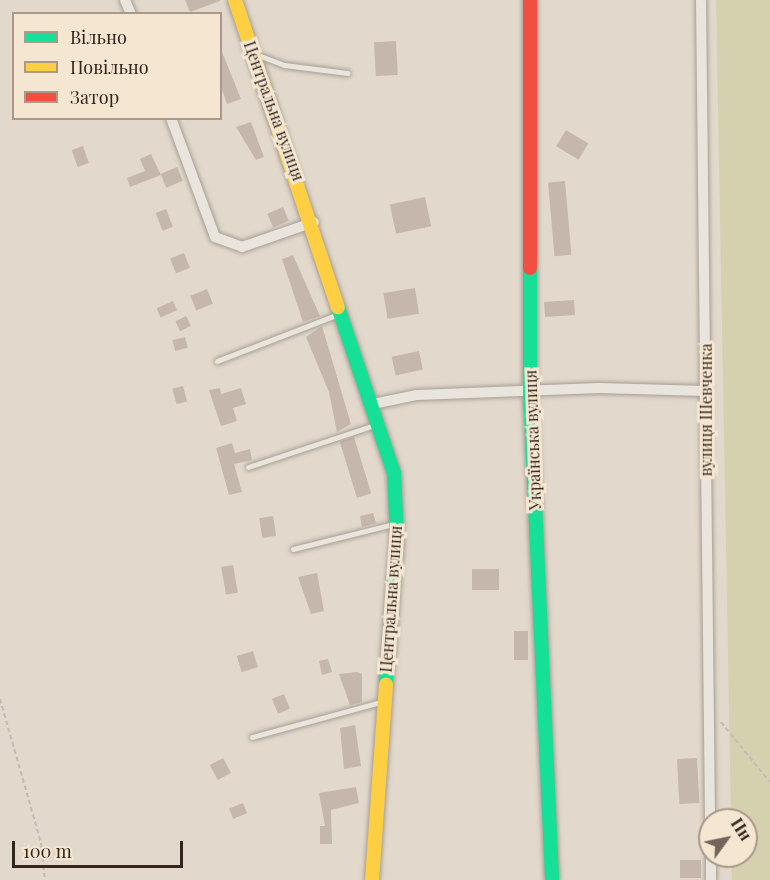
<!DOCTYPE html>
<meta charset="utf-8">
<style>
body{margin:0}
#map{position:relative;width:770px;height:880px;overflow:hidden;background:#e2d9cc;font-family:"Playfair Display",serif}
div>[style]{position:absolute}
.green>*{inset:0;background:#d5d1ae}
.building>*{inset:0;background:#c6b7ad;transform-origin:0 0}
.path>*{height:2px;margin-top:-1px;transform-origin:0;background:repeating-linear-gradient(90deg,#c3bbb3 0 4.5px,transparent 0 7.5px)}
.roads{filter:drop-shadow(0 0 2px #a79e95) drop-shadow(0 0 2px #a79e95)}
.lane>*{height:5px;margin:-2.5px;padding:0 2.5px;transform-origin:2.5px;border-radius:2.5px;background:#eae5dc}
.street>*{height:10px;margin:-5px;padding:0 5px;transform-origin:5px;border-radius:5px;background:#eae5dc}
.fast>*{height:14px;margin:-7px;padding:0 7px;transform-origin:7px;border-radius:7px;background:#16e098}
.slow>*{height:14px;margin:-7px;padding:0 7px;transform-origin:7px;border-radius:7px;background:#ffcf43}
.jam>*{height:14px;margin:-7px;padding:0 7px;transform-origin:7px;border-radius:7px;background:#f24e42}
span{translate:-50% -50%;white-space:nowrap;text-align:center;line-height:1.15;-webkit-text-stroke:6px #f4e6d1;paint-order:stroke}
.street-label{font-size:16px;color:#35261d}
.legend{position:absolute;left:12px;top:12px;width:210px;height:108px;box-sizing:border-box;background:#f4e6d1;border:2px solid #a89989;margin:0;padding:8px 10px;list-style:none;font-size:18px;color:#35261d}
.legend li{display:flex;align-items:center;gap:12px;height:30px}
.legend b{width:30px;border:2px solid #a89989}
.north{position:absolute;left:698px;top:808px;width:60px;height:60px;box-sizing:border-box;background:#f4e6d1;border:2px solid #a89989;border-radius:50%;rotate:57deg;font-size:16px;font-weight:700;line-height:24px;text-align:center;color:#35261d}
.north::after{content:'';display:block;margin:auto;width:21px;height:27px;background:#72655a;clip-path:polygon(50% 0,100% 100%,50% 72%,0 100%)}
.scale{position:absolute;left:12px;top:841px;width:171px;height:27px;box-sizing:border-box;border:3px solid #35261d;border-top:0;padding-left:8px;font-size:18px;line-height:21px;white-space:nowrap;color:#35261d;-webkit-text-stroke:4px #f4e6d1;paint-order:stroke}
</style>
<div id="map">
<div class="green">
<i style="clip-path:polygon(716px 0,770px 0,770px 880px,732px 880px,731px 856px,746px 856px,746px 820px,731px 820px)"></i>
</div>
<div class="building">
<i style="clip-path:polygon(185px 0,220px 0,220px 1px,190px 12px)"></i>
<i style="left:396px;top:41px;width:34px;height:22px;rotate:87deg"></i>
<i style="clip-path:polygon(220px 47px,241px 99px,227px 104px,220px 84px)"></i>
<i style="clip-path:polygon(251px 122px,264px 157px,256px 160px,236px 127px)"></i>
<i style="left:566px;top:130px;width:26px;height:19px;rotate:31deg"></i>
<i style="left:83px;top:146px;width:18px;height:12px;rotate:71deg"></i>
<i style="clip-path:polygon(151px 154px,161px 175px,130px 187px,127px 178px,145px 171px,140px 159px)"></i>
<i style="left:177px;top:167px;width:15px;height:18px;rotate:67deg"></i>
<i style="left:565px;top:181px;width:74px;height:17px;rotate:85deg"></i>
<i style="left:425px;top:197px;width:30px;height:36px;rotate:78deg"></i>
<i style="left:283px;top:207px;width:15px;height:17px;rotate:67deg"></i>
<i style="left:166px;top:209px;width:19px;height:11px;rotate:69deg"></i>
<i style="left:184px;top:253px;width:16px;height:15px;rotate:68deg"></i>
<i style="clip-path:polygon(293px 255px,320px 316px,303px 322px,282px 259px)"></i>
<i style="left:415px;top:288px;width:26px;height:32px;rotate:81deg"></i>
<i style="left:207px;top:289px;width:16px;height:18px;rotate:68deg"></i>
<i style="left:574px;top:300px;width:15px;height:30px;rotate:86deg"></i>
<i style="left:173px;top:301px;width:10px;height:18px;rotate:66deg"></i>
<i style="left:186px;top:316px;width:11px;height:12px;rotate:63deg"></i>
<i style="clip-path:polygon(322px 326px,351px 424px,337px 432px,329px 392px,306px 337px)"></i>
<i style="left:185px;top:337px;width:11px;height:13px;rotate:75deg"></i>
<i style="left:419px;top:351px;width:19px;height:28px;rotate:78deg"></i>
<i style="left:183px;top:386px;width:16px;height:11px;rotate:75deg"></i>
<i style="clip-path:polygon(220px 388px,221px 394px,241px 388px,246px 404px,233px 408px,237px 421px,221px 426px,209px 390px)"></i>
<i style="left:354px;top:437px;width:59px;height:15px;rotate:73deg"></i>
<i style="clip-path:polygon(232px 443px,235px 453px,250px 449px,252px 460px,234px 464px,242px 492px,229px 495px,216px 448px)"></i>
<i style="clip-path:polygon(373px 513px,376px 523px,362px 527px,360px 516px)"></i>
<i style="left:273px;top:516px;width:20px;height:14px;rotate:81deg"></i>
<i style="left:233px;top:565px;width:28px;height:12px;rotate:80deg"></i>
<i style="left:472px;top:569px;width:27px;height:21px"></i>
<i style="clip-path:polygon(317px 573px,324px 611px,311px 614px,298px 577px)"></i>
<i style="left:514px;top:631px;width:14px;height:29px"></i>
<i style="left:253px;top:651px;width:17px;height:17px;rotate:73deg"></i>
<i style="clip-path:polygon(328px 659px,332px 672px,322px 675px,319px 661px)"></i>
<i style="clip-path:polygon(357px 672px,362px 674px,362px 702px,350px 705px,339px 674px)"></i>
<i style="left:284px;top:694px;width:16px;height:13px;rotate:68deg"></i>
<i style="clip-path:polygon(355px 725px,361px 766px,344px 769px,340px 728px)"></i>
<i style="left:223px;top:758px;width:17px;height:15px;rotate:62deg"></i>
<i style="left:697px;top:758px;width:45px;height:20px;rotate:87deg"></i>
<i style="clip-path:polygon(356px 787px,359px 803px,331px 810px,332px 844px,320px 844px,320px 826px,325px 826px,319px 793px)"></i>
<i style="left:243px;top:803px;width:11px;height:15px;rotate:68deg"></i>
<i style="left:680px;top:860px;width:21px;height:18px"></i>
</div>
<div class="path">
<i style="left:0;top:699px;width:150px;rotate:74.1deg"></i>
<i style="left:41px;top:843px;width:37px;rotate:84deg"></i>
<i style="left:721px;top:722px;width:77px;rotate:50.8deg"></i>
</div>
<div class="roads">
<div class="lane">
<i style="left:258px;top:55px;width:28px;rotate:21deg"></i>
<i style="left:284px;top:65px;width:64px;rotate:7.1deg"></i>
<i style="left:217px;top:361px;width:131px;rotate:-21.1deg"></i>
<i style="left:248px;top:467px;width:133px;rotate:-18.4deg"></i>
<i style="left:293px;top:549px;width:103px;rotate:-14deg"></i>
<i style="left:252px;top:737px;width:134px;rotate:-15.2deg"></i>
</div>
<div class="street">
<i style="left:125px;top:0;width:15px;rotate:67deg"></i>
<i style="left:701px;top:0;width:820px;rotate:89.37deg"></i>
<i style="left:171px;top:118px;width:127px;rotate:69.7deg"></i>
<i style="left:215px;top:237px;width:29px;rotate:20deg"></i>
<i style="left:242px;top:247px;width:76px;rotate:-19.1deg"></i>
<i style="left:373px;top:404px;width:45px;rotate:-11.6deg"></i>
<i style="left:417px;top:395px;width:182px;rotate:-2.2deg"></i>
<i style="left:599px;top:388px;width:107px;rotate:1.6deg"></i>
<i style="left:711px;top:856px;width:24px;rotate:90deg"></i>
</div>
<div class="fast">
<i style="left:530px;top:268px;width:125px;rotate:90deg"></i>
<i style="left:530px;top:393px;width:487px;rotate:87.4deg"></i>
<i style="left:338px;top:307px;width:175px;rotate:71.4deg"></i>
<i style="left:394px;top:473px;width:64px;rotate:87.3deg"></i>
<i style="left:397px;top:537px;width:147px;rotate:94.3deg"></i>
</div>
<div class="slow">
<i style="left:235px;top:0;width:324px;rotate:71.5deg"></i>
<i style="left:372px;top:880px;width:196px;rotate:-85.9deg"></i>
</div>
<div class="jam">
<i style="left:530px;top:0;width:268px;rotate:90deg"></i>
</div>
</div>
<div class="street-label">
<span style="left:274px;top:111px;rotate:70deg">Центральна вулиця</span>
<span style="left:706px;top:410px;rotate:-90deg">вулиця Шевченка</span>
<span style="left:533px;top:440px;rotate:-92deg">Українська вулиця</span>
<span style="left:391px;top:599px;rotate:-86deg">Центральна вулиця</span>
</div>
<ul class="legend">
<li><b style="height:8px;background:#16e098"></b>Вільно</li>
<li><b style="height:8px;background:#ffcf43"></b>Повільно</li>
<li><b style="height:8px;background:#f24e42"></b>Затор</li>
</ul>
<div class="north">Пн</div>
<div class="scale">100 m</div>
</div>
